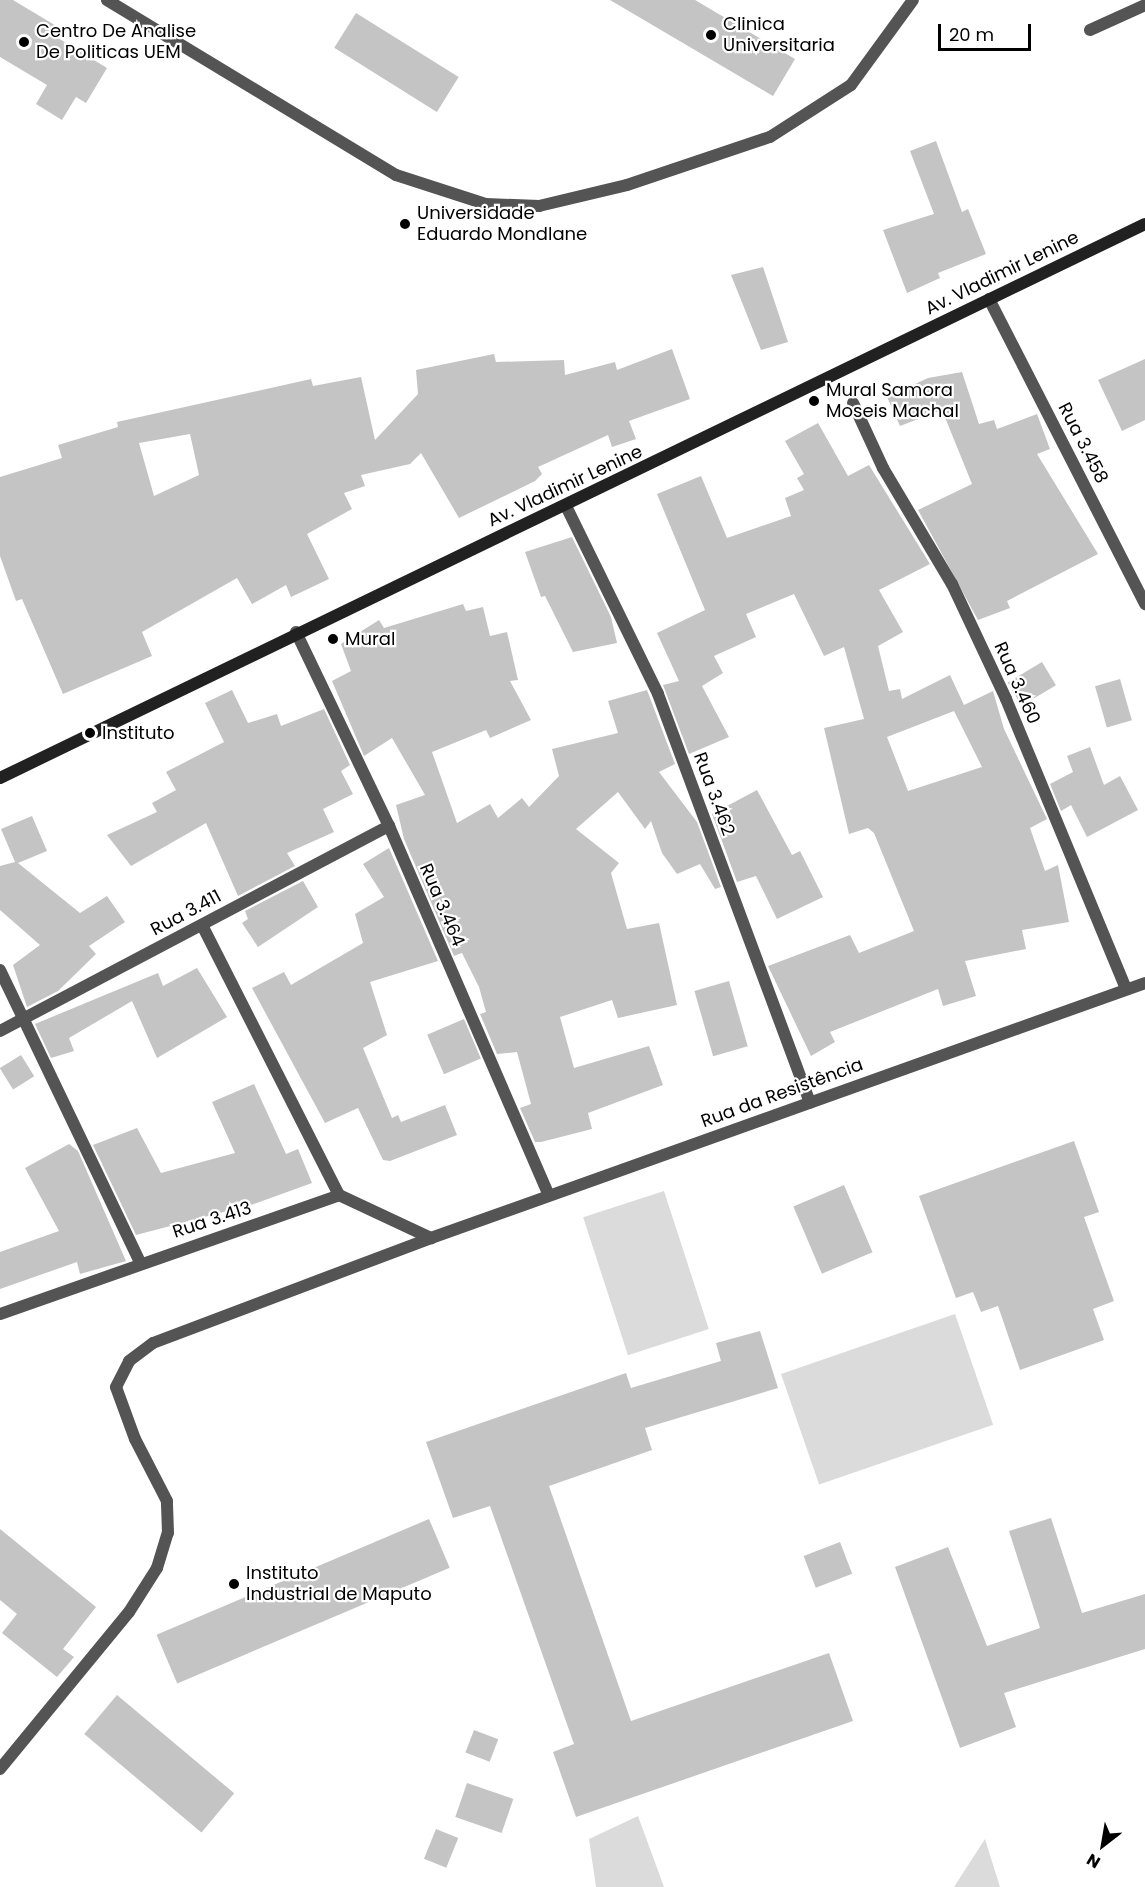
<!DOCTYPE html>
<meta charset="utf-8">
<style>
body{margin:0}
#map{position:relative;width:1145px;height:1887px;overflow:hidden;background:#fff;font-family:Poppins,sans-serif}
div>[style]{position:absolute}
.green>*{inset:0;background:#dbdbdb;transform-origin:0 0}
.building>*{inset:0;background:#c4c4c4;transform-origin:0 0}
.service>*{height:12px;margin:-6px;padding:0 6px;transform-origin:6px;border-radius:6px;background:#545454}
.minor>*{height:12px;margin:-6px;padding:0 6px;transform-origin:6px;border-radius:6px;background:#545454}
.secondary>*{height:12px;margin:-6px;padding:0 6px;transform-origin:6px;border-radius:6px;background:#212121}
.dots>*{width:16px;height:16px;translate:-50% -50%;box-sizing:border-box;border:3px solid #fff;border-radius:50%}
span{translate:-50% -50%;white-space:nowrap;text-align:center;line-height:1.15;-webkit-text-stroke:4.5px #fff;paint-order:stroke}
.poi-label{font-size:18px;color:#000}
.left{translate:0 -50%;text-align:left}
.street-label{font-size:18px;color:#000}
.north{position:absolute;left:1073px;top:1815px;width:60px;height:60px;-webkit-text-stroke:4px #fff;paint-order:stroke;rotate:211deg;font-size:16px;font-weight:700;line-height:24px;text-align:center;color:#000}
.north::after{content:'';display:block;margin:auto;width:21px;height:27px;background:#000;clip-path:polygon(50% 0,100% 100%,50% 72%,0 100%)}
.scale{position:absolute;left:938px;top:24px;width:93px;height:27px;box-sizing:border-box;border:3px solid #000;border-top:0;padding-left:8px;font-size:18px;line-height:21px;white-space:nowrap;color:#000;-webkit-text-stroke:4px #fff;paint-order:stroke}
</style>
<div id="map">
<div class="green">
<i style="left:664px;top:1191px;width:145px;height:85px;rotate:72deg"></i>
<i style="left:955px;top:1314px;width:117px;height:184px;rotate:71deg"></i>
<i style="clip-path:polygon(638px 1816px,664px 1887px,596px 1887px,589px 1839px)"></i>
<i style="clip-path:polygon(985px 1839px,1000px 1887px,954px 1887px)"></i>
</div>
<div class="building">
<i style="clip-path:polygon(0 0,13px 0,58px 27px,53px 35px,107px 68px,86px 103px,76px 97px,62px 120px,36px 104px,47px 85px,0 57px)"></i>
<i style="clip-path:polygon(610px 0,695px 0,795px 59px,773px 96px)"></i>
<i style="left:356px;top:13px;width:121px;height:41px;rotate:32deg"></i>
<i style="clip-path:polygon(936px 141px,962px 212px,968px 209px,986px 254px,938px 273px,940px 278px,907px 293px,883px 230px,934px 214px,910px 151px)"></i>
<i style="clip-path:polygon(763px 267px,788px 342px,761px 350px,731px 275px)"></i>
<i style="clip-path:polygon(evenodd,672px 349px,690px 399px,629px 421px,636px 439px,612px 447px,608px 435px,538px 467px,542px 474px,535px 481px,459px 518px,421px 453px,410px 464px,361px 475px,365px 486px,344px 493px,352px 509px,307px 534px,329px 579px,291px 597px,286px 585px,252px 604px,237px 578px,142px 632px,152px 656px,63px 694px,22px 599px,16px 601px,0 556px,0 477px,62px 458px,58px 445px,118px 427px,117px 422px,311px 379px,313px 386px,361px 377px,375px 440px,418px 394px,416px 370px,494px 354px,496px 362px,564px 360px,565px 375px,615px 362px,617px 370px,672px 349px,190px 434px,199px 475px,154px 496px,139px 443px,190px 434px)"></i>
<i style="clip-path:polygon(1145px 359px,1145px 420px,1122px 431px,1098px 380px)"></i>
<i style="clip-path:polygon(962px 372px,979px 424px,994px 420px,997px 429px,1037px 414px,1050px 449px,1037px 454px,1098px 554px,1007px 601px,1010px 608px,978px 620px,918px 510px,972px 484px,942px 410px,900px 426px,887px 397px,928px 378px)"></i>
<i style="clip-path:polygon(evenodd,818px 423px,848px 476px,869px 465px,930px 564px,879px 590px,903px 632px,878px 646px,889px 691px,900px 689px,902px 699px,950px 675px,964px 705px,993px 691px,1004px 729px,1047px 819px,1030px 828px,1045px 871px,1058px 865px,1069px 922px,1022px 930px,1026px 949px,965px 961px,976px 996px,943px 1006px,938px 989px,830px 1032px,835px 1042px,811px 1056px,768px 966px,850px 935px,859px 953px,914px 931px,874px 833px,868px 828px,849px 834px,824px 728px,864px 719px,844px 647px,824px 656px,794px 594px,746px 614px,756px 637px,714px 656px,723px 673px,702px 686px,729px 737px,689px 754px,663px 685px,679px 681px,657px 633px,705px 610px,657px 494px,701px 476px,727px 538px,791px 516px,785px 498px,804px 490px,797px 478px,804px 474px,785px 441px,818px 423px,954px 711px,982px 767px,908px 791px,887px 737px,954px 711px)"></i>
<i style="clip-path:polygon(572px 537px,611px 617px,617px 643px,573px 652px,545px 596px,541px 597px,525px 552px)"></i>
<i style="clip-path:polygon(463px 604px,466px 611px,483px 607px,490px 636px,507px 632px,518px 680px,510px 681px,531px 720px,490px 738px,486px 730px,432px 752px,457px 823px,490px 804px,498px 818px,522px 798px,529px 807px,559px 776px,552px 749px,618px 733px,608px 701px,647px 690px,675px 764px,659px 772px,697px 822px,721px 887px,715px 889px,700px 864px,677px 874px,662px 853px,651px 821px,645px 829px,618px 792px,576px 829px,619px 863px,611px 873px,627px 929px,659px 923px,677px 1005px,618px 1018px,612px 1000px,560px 1017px,574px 1068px,649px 1046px,663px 1085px,588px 1113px,592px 1129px,541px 1142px,535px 1142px,520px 1108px,531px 1104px,517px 1052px,497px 1054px,480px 1014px,486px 1012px,479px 987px,462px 953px,454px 956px,404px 839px,396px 805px,425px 795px,392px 738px,364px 756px,332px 681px,351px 671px,341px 644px,379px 620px,384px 628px)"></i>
<i style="left:1042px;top:662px;width:27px;height:40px;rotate:59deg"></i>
<i style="left:1120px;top:679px;width:43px;height:26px;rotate:74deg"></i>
<i style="clip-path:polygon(232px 690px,248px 723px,277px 714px,281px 726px,324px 709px,350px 765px,341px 771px,353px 794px,323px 809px,334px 832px,287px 853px,295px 866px,238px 896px,206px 823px,131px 866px,107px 835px,157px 812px,152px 803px,176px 790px,166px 772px,224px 742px,205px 703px)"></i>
<i style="clip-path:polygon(1090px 747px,1104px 785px,1120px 776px,1138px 810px,1087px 837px,1071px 805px,1061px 811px,1050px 784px,1073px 772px,1067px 756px)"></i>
<i style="clip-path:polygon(757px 790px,792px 855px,800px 851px,823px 897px,777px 919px,756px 876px,737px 882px,712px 814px)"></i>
<i style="clip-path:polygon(32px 816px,47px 851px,18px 863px,80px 913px,107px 896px,125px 922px,89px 946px,96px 954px,58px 991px,27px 1007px,13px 965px,40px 945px,0 910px,0 866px,15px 862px,1px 829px)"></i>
<i style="clip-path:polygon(389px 848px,438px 961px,370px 982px,387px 1035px,363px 1048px,392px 1118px,398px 1115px,401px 1122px,445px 1105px,457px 1135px,390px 1161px,383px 1160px,358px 1108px,325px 1123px,252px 988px,284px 972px,291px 985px,363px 943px,355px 914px,384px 897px,363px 864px)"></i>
<i style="clip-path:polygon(303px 881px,318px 907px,258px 947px,242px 923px,248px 919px,245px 911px)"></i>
<i style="clip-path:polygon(197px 968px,227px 1017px,157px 1058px,132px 1001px,69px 1038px,74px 1051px,51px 1058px,35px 1024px,158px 973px,163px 986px)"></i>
<i style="left:729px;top:981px;width:68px;height:36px;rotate:74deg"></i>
<i style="left:464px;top:1019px;width:43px;height:40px;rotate:67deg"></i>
<i style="left:21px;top:1055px;width:25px;height:25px;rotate:58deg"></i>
<i style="clip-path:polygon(254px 1084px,286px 1154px,298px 1149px,312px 1183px,254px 1204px,136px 1235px,93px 1145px,137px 1128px,161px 1173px,235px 1153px,212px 1102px)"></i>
<i style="clip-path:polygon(1074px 1141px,1099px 1212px,1084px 1217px,1114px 1301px,1093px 1309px,1104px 1340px,1020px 1370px,998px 1306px,981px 1312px,973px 1292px,956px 1298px,919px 1196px)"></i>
<i style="clip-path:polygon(69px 1144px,78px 1151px,126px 1261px,80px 1274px,77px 1262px,0 1289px,0 1252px,59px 1231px,25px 1168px)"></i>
<i style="left:844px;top:1185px;width:73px;height:55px;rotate:67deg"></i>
<i style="clip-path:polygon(760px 1331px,778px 1388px,645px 1428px,652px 1450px,549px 1486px,631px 1721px,829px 1653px,853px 1721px,576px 1817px,553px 1752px,574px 1744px,490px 1506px,453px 1518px,426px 1442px,626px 1373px,631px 1388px,721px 1361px,716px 1343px)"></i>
<i style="clip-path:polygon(1051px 1518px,1082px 1613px,1145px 1594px,1145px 1649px,1004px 1693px,1016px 1727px,960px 1748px,895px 1567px,948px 1547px,987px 1646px,1040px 1628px,1009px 1531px)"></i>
<i style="left:429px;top:1519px;width:53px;height:296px;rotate:67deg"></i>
<i style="clip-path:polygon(0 1529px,96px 1607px,63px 1649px,74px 1657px,57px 1677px,2px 1633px,17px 1614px,0 1600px)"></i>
<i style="left:840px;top:1542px;width:34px;height:39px;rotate:69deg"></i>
<i style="left:117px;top:1695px;width:153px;height:51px;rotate:40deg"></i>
<i style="left:474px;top:1730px;width:26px;height:24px;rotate:21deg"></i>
<i style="left:467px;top:1783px;width:49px;height:36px;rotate:19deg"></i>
<i style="left:436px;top:1829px;width:24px;height:32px;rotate:22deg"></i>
</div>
<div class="service">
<i style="left:107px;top:0;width:338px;rotate:31.2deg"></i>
<i style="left:396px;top:175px;width:95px;rotate:17.9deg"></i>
<i style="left:486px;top:204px;width:53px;rotate:2.2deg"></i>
<i style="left:539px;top:206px;width:90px;rotate:-13.4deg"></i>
<i style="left:627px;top:185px;width:151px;rotate:-18.6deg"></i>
<i style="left:770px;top:137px;width:96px;rotate:-32.7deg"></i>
<i style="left:851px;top:85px;width:105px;rotate:-53.9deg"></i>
<i style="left:1090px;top:30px;width:60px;rotate:-24.4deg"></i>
<i style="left:0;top:1769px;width:203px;rotate:-50.6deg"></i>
<i style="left:129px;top:1612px;width:52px;rotate:-57.5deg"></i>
<i style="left:157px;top:1568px;width:37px;rotate:-73deg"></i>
<i style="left:168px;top:1533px;width:32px;rotate:-92deg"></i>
<i style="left:167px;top:1501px;width:70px;rotate:-117.3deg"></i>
<i style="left:135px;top:1439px;width:55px;rotate:-110.1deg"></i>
<i style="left:116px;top:1387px;width:29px;rotate:-63deg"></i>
<i style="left:129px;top:1361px;width:30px;rotate:-37deg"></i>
<i style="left:153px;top:1343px;width:297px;rotate:-20.7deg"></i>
</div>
<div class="minor">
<i style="left:989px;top:299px;width:343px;rotate:62.9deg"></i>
<i style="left:853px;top:403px;width:72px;rotate:65.2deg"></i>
<i style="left:883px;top:468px;width:135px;rotate:59.3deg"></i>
<i style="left:952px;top:584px;width:127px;rotate:64.8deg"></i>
<i style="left:1006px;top:699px;width:314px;rotate:67.5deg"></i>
<i style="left:566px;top:506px;width:209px;rotate:63.9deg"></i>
<i style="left:658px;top:694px;width:436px;rotate:69.6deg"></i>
<i style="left:296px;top:632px;width:215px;rotate:64.4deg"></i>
<i style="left:389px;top:826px;width:402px;rotate:66.6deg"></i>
<i style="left:202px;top:925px;width:303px;rotate:63.1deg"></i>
<i style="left:0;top:970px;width:324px;rotate:64.4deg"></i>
<i style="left:0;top:1031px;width:440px;rotate:-27.8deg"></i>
<i style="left:0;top:1314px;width:359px;rotate:-19.3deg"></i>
<i style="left:339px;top:1195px;width:102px;rotate:25.1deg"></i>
<i style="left:431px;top:1238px;width:758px;rotate:-19.65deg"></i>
</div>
<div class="secondary">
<i style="left:0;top:778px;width:1272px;rotate:-25.82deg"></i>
</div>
<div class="dots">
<i style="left:711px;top:35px;background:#000"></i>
<i style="left:24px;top:42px;background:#000"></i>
<i style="left:405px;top:224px;background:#000"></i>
<i style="left:814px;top:401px;background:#000"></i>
<i style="left:333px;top:639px;background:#000"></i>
<i style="left:90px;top:733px;background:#000"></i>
<i style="left:234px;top:1584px;background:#000"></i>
</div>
<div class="poi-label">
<span class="left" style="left:723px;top:35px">Clinica<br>Universitaria</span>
<span class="left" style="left:36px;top:42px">Centro De Analise<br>De Politicas UEM</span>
<span class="left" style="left:417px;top:224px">Universidade<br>Eduardo Mondlane</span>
<span class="left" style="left:826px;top:401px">Mural Samora<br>Moseis Machal</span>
<span class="left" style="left:345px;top:639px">Mural</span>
<span class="left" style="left:102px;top:733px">Instituto</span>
<span class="left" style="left:246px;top:1584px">Instituto<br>Industrial de Maputo</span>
</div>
<div class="street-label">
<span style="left:1002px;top:273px;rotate:-26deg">Av. Vladimir Lenine</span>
<span style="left:1083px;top:443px;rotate:63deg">Rua 3.458</span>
<span style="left:565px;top:486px;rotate:-25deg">Av. Vladimir Lenine</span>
<span style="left:1017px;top:683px;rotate:66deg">Rua 3.460</span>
<span style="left:714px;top:794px;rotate:70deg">Rua 3.462</span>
<span style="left:442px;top:905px;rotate:67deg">Rua 3.464</span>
<span style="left:186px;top:913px;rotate:-28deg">Rua 3.411</span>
<span style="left:782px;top:1093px;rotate:-20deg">Rua da Resistência</span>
<span style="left:212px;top:1220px;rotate:-18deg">Rua 3.413</span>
</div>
<div class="north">N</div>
<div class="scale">20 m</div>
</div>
